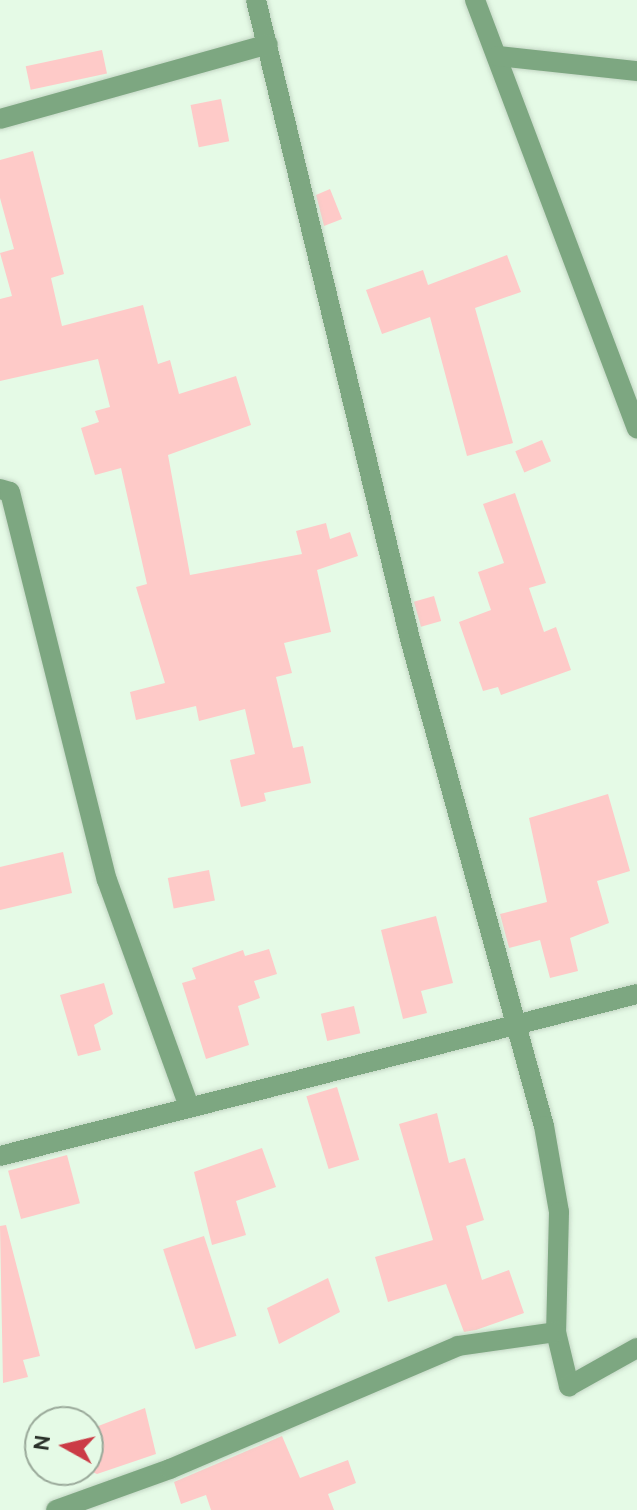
<!DOCTYPE html>
<style>
body{margin:0}
#map{position:relative;width:637px;height:1510px;overflow:hidden;background:#e5fae6;font-family:Cabin,sans-serif}
div>[style]{position:absolute}
.building>*{inset:0;background:#fecac8;transform-origin:0 0}
.roads{filter:drop-shadow(0 0 2px #c3d6c4) drop-shadow(0 0 2px #c3d6c4)}
.street>*{height:20px;margin:-10px;padding:0 10px;transform-origin:10px;border-radius:10px;background:#7da781}
span{translate:-50% -50%;white-space:nowrap;text-align:center;line-height:1.15;-webkit-text-stroke:8px #e5fae6;paint-order:stroke}
.north{position:absolute;left:24px;top:1406px;width:80px;height:80px;box-sizing:border-box;background:#e5fae6;border:2px solid #9aa99a;border-radius:50%;rotate:278deg;font-size:22px;font-weight:700;line-height:32px;text-align:center;color:#293029}
.north::after{content:'';display:block;margin:auto;width:28px;height:36px;background:#cb3b46;clip-path:polygon(50% 0,100% 100%,50% 72%,0 100%)}
</style>
<div id="map">
<div class="building">
<i style="left:102px;top:50px;width:24px;height:78px;rotate:78deg"></i>
<i style="left:221px;top:99px;width:43px;height:31px;rotate:79deg"></i>
<i style="clip-path:polygon(33px 151px,64px 274px,51px 278px,62px 326px,143px 305px,158px 364px,170px 360px,179px 394px,236px 376px,251px 425px,168px 455px,190px 575px,302px 554px,296px 531px,326px 523px,330px 539px,350px 532px,358px 556px,317px 570px,331px 632px,284px 643px,292px 673px,276px 677px,293px 748px,303px 746px,311px 783px,264px 793px,266px 801px,241px 807px,230px 760px,255px 754px,245px 709px,199px 721px,196px 706px,136px 720px,130px 692px,165px 683px,136px 587px,147px 584px,121px 468px,95px 475px,81px 428px,99px 422px,95px 411px,110px 407px,98px 359px,0 381px,0 299px,12px 296px,0 253px,14px 249px,0 198px,0 160px)"></i>
<i style="clip-path:polygon(330px 189px,342px 219px,324px 226px,316px 195px)"></i>
<i style="clip-path:polygon(507px 255px,521px 292px,475px 308px,513px 443px,467px 456px,430px 317px,382px 334px,366px 290px,423px 270px,428px 285px)"></i>
<i style="left:542px;top:440px;width:23px;height:29px;rotate:67deg"></i>
<i style="clip-path:polygon(515px 493px,546px 583px,529px 588px,544px 632px,556px 627px,571px 670px,501px 695px,498px 687px,483px 691px,459px 622px,491px 610px,478px 572px,504px 563px,483px 504px)"></i>
<i style="left:434px;top:596px;width:26px;height:21px;rotate:74deg"></i>
<i style="clip-path:polygon(608px 794px,630px 871px,597px 881px,609px 923px,570px 938px,578px 971px,550px 978px,540px 940px,509px 948px,500px 914px,547px 902px,529px 818px)"></i>
<i style="clip-path:polygon(63px 852px,72px 893px,0 910px,0 867px)"></i>
<i style="left:209px;top:870px;width:31px;height:42px;rotate:79deg"></i>
<i style="clip-path:polygon(436px 916px,453px 983px,421px 991px,427px 1013px,403px 1019px,381px 930px)"></i>
<i style="clip-path:polygon(269px 949px,277px 974px,254px 981px,260px 998px,238px 1006px,249px 1045px,206px 1059px,182px 983px,196px 979px,192px 968px,243px 950px,245px 956px)"></i>
<i style="clip-path:polygon(104px 983px,113px 1014px,94px 1025px,101px 1050px,78px 1056px,60px 995px)"></i>
<i style="left:354px;top:1006px;width:28px;height:34px;rotate:77deg"></i>
<i style="left:337px;top:1087px;width:76px;height:32px;rotate:73deg"></i>
<i style="clip-path:polygon(437px 1113px,449px 1163px,465px 1158px,484px 1220px,466px 1226px,482px 1280px,509px 1270px,524px 1313px,476px 1330px,464px 1332px,446px 1284px,388px 1302px,375px 1257px,433px 1240px,399px 1124px)"></i>
<i style="clip-path:polygon(262px 1148px,276px 1187px,236px 1201px,246px 1235px,212px 1245px,194px 1172px)"></i>
<i style="left:67px;top:1155px;width:50px;height:61px;rotate:75deg"></i>
<i style="clip-path:polygon(6px 1225px,40px 1356px,23px 1360px,28px 1377px,3px 1383px,0 1226px)"></i>
<i style="left:204px;top:1236px;width:105px;height:43px;rotate:72deg"></i>
<i style="clip-path:polygon(328px 1278px,340px 1312px,279px 1344px,267px 1308px)"></i>
<i style="clip-path:polygon(145px 1408px,156px 1454px,97px 1474px,88px 1470px,88px 1430px)"></i>
<i style="clip-path:polygon(282px 1436px,300px 1478px,348px 1460px,356px 1483px,328px 1494px,334px 1510px,211px 1510px,206px 1495px,181px 1504px,174px 1482px)"></i>
</div>
<div class="roads">
<div class="street">
<i style="left:256px;top:0;width:657px;rotate:76.45deg"></i>
<i style="left:410px;top:639px;width:505px;rotate:74.62deg"></i>
<i style="left:544px;top:1126px;width:87px;rotate:80.1deg"></i>
<i style="left:559px;top:1212px;width:120px;rotate:91.4deg"></i>
<i style="left:556px;top:1332px;width:56px;rotate:76.5deg"></i>
<i style="left:569px;top:1386px;width:78px;rotate:-29.2deg"></i>
<i style="left:475px;top:0;width:458px;rotate:69.3deg"></i>
<i style="left:498px;top:56px;width:140px;rotate:6.2deg"></i>
<i style="left:0;top:119px;width:278px;rotate:-15.6deg"></i>
<i style="left:0;top:489px;width:10px;rotate:17deg"></i>
<i style="left:10px;top:492px;width:400px;rotate:76deg"></i>
<i style="left:107px;top:880px;width:241px;rotate:70.1deg"></i>
<i style="left:0;top:1156px;width:657px;rotate:-14.27deg"></i>
<i style="left:56px;top:1510px;width:121px;rotate:-19.8deg"></i>
<i style="left:170px;top:1469px;width:313px;rotate:-23.1deg"></i>
<i style="left:458px;top:1346px;width:99px;rotate:-8.1deg"></i>
</div>
</div>
<div class="north">N</div>
</div>
